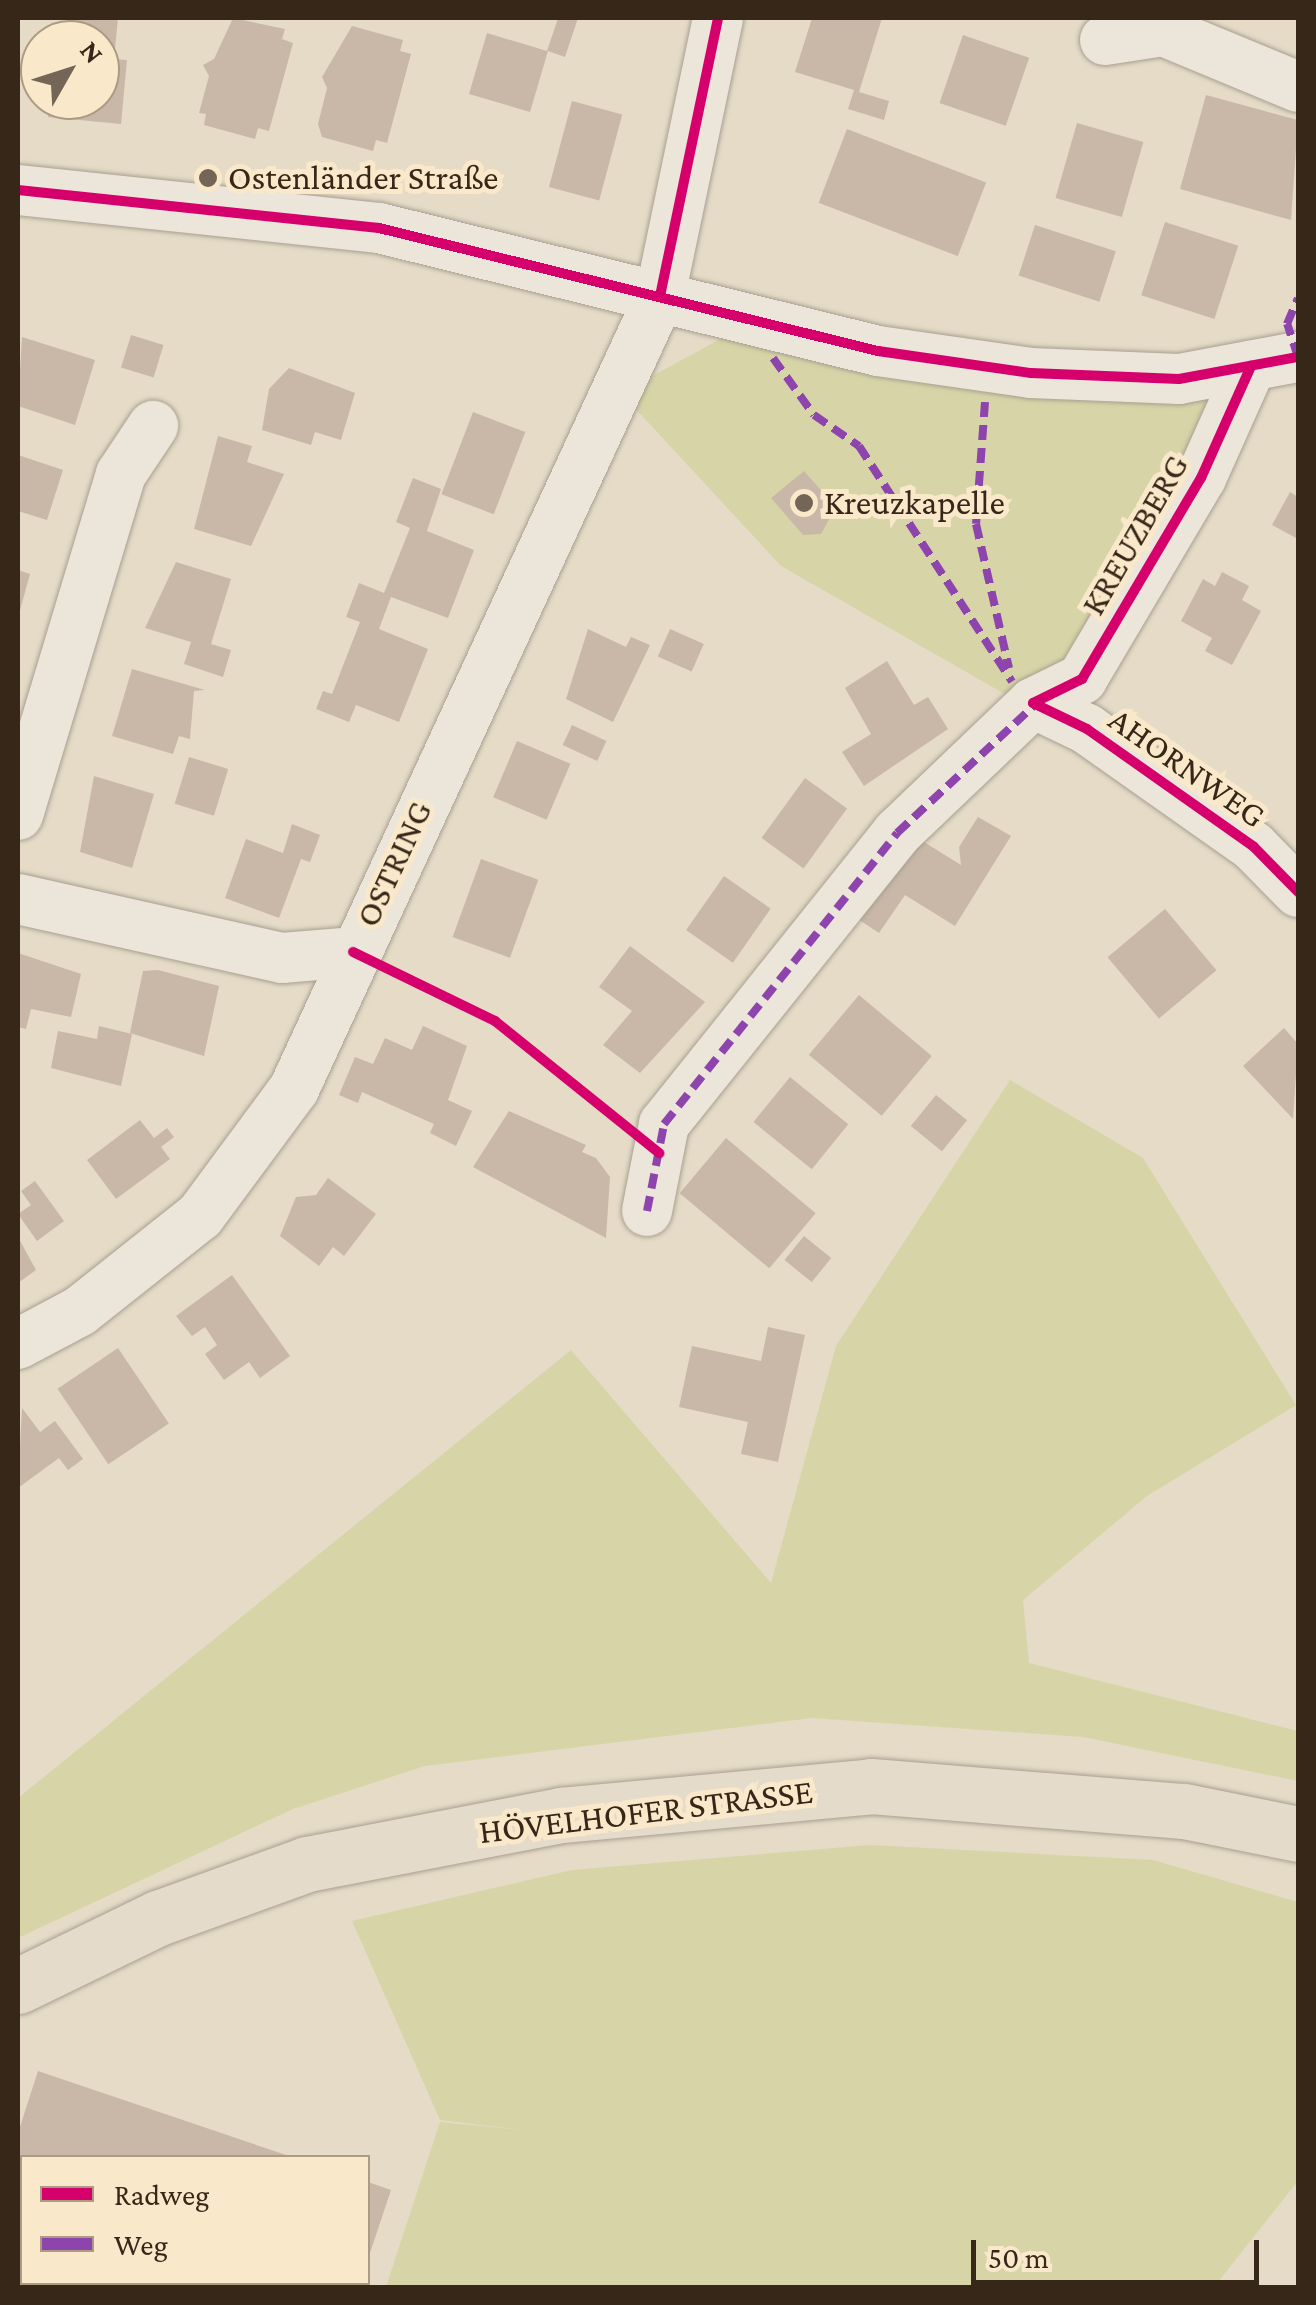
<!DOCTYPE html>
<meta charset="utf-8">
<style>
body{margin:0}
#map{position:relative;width:1316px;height:2305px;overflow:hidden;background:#e5dbc7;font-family:"Crimson Pro",serif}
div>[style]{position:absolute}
.green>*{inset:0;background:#d7d5a7}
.building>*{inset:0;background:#c9b8a8;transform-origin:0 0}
.roads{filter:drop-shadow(0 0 2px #a99f91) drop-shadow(0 0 2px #a99f91)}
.minor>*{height:50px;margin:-25px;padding:0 25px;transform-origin:25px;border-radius:25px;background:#ece5d9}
.major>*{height:55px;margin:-27.5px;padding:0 27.5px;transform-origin:27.5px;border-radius:27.5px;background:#e4dbca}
.quiet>*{height:8px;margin-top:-4px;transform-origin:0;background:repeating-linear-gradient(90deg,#8e44ad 0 15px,transparent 0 23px)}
.cycleway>*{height:10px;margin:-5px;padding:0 5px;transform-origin:5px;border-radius:5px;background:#d6006c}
.dots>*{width:28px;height:28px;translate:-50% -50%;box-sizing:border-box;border:5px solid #f9e9ca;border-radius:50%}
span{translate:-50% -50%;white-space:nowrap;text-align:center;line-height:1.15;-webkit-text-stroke:10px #f9e9ca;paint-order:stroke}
.poi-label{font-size:35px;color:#372719}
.left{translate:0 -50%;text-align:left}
.street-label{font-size:35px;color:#372719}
.frame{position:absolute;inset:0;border:20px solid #372719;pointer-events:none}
.legend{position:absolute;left:20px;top:2155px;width:350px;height:130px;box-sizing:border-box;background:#f9e9ca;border:2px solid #ab9b83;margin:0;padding:12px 18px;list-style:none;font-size:30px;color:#372719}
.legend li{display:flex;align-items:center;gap:20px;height:50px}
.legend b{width:50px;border:2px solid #ab9b83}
.north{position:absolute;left:20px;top:20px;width:100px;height:100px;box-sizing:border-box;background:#f9e9ca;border:2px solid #ab9b83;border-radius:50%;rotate:51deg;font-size:28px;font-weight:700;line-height:40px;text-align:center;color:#372719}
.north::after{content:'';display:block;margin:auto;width:35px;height:45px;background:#746656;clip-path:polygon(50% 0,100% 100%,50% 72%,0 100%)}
.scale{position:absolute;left:971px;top:2240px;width:288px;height:45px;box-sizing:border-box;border:5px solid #372719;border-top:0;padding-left:12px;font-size:30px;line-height:35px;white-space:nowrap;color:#372719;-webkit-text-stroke:8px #f9e9ca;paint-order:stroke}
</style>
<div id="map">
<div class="green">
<i style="clip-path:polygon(724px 337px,1224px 398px,1097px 641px,1017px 701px,781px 566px,621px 393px)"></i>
<i style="clip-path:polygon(1010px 1080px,1143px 1158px,1296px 1405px,1147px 1496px,1023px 1600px,1029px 1663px,1298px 1731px,1298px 1781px,1083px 1737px,812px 1718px,425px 1766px,293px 1809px,18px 1938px,18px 1798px,571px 1350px,771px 1583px,836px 1346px)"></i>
<i style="clip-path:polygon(870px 1845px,1153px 1860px,1298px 1902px,1298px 2181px,1214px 2287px,386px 2287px,440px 2122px,522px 2130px,440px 2120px,352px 1921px,572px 1870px)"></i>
</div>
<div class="building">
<i style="clip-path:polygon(72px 18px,118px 18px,114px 59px,127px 60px,121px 124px,48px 117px,50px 100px,100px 100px,100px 40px,70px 40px)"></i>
<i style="clip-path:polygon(233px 18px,285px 29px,282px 39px,293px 43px,269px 131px,258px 128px,255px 139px,204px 125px,206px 114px,199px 113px,209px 76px,203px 65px,214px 59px)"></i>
<i style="clip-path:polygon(558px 18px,578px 18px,565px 57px,548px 51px,530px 112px,469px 94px,487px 33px,547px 51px)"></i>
<i style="clip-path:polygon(812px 18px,882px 18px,859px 92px,889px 101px,884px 120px,848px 109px,854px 90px,795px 72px)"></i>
<i style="clip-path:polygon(352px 26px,403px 40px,400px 51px,411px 54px,387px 143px,376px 140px,373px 151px,322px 137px,318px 124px,327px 88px,322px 77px)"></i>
<i style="left:963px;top:35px;width:70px;height:72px;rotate:19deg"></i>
<i style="clip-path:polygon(1206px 95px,1298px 120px,1291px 220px,1180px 189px)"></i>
<i style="left:572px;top:101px;width:52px;height:89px;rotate:15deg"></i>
<i style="left:1077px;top:123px;width:69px;height:78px;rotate:16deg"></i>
<i style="left:847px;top:129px;width:149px;height:79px;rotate:21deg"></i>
<i style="left:1165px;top:222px;width:77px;height:77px;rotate:18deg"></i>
<i style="left:1035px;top:225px;width:85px;height:53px;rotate:18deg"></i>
<i style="left:131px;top:335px;width:34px;height:34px;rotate:17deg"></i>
<i style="clip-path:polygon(22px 337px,95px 360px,75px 425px,18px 406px)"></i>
<i style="clip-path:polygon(289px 368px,355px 393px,341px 440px,315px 432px,311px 445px,262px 430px,269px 389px)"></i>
<i style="left:473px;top:412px;width:56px;height:88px;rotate:21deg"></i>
<i style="clip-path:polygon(218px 436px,252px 446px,247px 462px,284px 474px,251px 546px,194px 529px)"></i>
<i style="clip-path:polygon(18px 455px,63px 470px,47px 520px,18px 511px)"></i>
<i style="clip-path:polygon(804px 471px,836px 507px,821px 534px,803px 535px,771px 498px)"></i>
<i style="clip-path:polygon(413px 478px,441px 489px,427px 531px,474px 550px,448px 618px,391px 597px,379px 629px,428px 649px,399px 722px,356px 705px,349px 722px,316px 709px,323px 691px,332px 694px,360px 622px,346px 617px,359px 583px,384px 593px,410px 528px,396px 522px)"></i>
<i style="clip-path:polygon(1290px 492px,1298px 497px,1298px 539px,1272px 525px)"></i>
<i style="clip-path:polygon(176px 562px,231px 579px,211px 644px,231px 650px,223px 677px,184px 664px,191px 642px,145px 628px)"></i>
<i style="clip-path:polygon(18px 570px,30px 574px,19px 614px,18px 614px)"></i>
<i style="clip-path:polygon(1222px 572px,1249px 586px,1242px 600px,1261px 611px,1232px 665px,1205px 651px,1212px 638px,1181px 621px,1203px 579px,1215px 586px)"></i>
<i style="clip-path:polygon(588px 629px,626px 647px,631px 637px,650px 645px,613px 722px,566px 699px)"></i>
<i style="left:670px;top:629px;width:37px;height:30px;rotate:24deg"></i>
<i style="clip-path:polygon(887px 661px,914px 705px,928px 697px,948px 729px,864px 786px,842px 752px,871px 734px,845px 688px)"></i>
<i style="clip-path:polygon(132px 669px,205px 690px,194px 691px,190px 739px,179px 736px,173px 754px,112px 736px)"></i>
<i style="left:572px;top:725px;width:38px;height:22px;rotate:25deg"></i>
<i style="left:517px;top:741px;width:58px;height:61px;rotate:23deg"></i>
<i style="left:189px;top:757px;width:41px;height:49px;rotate:17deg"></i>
<i style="clip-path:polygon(94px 776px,154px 794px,132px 868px,80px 852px)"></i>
<i style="left:805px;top:778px;width:52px;height:74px;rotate:36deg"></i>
<i style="clip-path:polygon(978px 817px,1011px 836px,955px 926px,905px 895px,879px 933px,858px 919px,916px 837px,961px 865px,959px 847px)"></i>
<i style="clip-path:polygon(292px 824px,320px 835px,310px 862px,301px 859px,279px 918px,225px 898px,246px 839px,283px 853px)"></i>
<i style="left:481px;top:859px;width:61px;height:83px;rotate:20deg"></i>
<i style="left:724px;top:876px;width:57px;height:66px;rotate:35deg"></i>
<i style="left:1165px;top:909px;width:80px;height:75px;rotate:50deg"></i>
<i style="clip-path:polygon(630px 946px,705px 1002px,640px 1073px,603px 1045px,632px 1011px,599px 987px)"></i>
<i style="clip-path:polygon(18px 953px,81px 974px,71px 1017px,31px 1009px,26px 1029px,18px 1027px)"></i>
<i style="clip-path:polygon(158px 970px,219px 986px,204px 1056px,130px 1033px,143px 971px)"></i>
<i style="left:859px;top:995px;width:95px;height:78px;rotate:40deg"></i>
<i style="clip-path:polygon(99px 1026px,132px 1034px,121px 1086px,51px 1068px,58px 1031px,97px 1039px)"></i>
<i style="clip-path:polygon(423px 1026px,467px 1046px,448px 1100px,472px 1111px,456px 1146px,430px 1133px,434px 1124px,362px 1092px,358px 1103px,339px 1095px,355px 1057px,373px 1064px,385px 1038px,412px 1050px)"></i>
<i style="clip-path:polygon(1284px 1028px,1298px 1044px,1293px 1119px,1243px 1066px)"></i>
<i style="left:790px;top:1077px;width:75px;height:58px;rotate:39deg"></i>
<i style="left:936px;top:1095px;width:40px;height:40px;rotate:39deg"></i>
<i style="clip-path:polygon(509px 1111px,586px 1145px,582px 1152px,596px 1158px,610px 1177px,606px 1238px,473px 1167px)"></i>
<i style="clip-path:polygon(140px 1120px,154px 1138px,167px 1128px,174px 1137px,161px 1147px,170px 1159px,116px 1199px,87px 1160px)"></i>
<i style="left:726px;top:1138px;width:117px;height:72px;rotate:40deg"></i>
<i style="clip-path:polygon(328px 1178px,376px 1214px,344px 1256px,333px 1247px,319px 1266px,280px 1236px,296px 1197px,316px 1195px)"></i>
<i style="clip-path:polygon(35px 1181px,64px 1221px,37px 1241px,18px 1214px,31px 1205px,21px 1191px)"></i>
<i style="left:804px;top:1236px;width:35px;height:31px;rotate:39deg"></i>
<i style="clip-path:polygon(18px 1237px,36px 1270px,18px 1283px)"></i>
<i style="clip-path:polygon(232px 1275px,290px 1356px,260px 1378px,249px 1362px,224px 1380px,205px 1354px,217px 1345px,205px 1327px,192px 1336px,176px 1316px)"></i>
<i style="clip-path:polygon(768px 1327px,805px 1335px,778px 1462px,741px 1454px,748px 1422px,679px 1407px,692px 1346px,761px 1361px)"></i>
<i style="left:118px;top:1348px;width:91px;height:73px;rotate:56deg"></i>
<i style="clip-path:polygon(22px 1408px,40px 1432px,55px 1421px,83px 1459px,68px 1470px,59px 1458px,18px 1488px)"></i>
<i style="clip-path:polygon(38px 2071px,292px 2157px,22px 2158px,22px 2282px,359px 2288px,18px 2288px,18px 2133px)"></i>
<i style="clip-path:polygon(368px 2182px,391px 2190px,368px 2259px)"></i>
</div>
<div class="roads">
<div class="minor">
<i style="left:1105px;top:40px;width:59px;rotate:-8.8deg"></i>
<i style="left:1163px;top:31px;width:146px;rotate:22.5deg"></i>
<i style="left:18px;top:190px;width:363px;rotate:6deg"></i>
<i style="left:379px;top:228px;width:514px;rotate:13.85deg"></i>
<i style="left:878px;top:351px;width:155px;rotate:8.2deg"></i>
<i style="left:1031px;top:373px;width:148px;rotate:2.3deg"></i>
<i style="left:1179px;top:379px;width:121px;rotate:-10.5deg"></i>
<i style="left:1033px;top:703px;width:60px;rotate:25.7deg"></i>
<i style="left:1087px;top:729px;width:204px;rotate:35.2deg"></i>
<i style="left:1254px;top:847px;width:63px;rotate:45.6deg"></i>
<i style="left:18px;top:815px;width:356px;rotate:-73.2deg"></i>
<i style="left:121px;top:474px;width:58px;rotate:-56.3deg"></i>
<i style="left:18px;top:899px;width:271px;rotate:12.6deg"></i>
<i style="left:282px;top:958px;width:71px;rotate:-4.8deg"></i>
<i style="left:647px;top:1211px;width:89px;rotate:-78.9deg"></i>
<i style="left:664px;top:1124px;width:373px;rotate:-51.3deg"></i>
<i style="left:897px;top:833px;width:188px;rotate:-43.7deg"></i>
<i style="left:1033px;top:703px;width:55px;rotate:-26.1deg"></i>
<i style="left:1082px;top:679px;width:234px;rotate:-59.4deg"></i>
<i style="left:1201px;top:478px;width:123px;rotate:-65.9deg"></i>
<i style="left:18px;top:1344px;width:70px;rotate:-28deg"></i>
<i style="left:80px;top:1311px;width:153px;rotate:-38.4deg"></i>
<i style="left:200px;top:1216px;width:158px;rotate:-53.5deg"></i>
<i style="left:294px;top:1089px;width:873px;rotate:-65.22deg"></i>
<i style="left:660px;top:296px;width:284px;rotate:-78.2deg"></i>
</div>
<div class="major">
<i style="left:18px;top:1986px;width:156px;rotate:-25.9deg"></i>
<i style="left:158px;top:1918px;width:158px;rotate:-19.9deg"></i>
<i style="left:307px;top:1864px;width:259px;rotate:-10.9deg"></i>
<i style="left:561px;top:1815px;width:311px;rotate:-5.3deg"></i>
<i style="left:871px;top:1786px;width:314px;rotate:4.6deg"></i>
<i style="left:1184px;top:1811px;width:116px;rotate:11.4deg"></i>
</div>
</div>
<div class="quiet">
<i style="left:1298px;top:357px;width:35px;rotate:-108deg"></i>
<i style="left:1287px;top:324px;width:28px;rotate:-67deg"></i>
<i style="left:773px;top:358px;width:70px;rotate:54.3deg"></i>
<i style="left:814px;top:415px;width:55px;rotate:34.6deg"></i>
<i style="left:859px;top:446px;width:281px;rotate:57deg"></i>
<i style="left:985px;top:402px;width:122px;rotate:94.2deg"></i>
<i style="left:976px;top:524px;width:148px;rotate:77.1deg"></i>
<i style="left:647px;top:1211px;width:89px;rotate:-78.9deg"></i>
<i style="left:664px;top:1124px;width:373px;rotate:-51.3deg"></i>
<i style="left:897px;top:833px;width:194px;rotate:-42.9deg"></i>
</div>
<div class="cycleway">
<i style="left:18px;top:190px;width:363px;rotate:6deg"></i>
<i style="left:379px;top:228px;width:514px;rotate:13.85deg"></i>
<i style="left:878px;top:351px;width:155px;rotate:8.2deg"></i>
<i style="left:1031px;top:373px;width:148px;rotate:2.3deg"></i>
<i style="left:1179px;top:379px;width:121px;rotate:-10.5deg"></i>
<i style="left:660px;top:296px;width:284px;rotate:-78.2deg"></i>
<i style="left:1033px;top:703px;width:55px;rotate:-26.1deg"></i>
<i style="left:1082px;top:679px;width:234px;rotate:-59.4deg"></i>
<i style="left:1201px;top:478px;width:123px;rotate:-65.9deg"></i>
<i style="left:1033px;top:703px;width:60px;rotate:25.7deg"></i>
<i style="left:1087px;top:729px;width:204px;rotate:35.2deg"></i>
<i style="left:1254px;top:847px;width:63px;rotate:45.6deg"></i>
<i style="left:353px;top:952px;width:158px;rotate:25.9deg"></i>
<i style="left:495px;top:1021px;width:211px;rotate:38.8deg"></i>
</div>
<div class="dots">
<i style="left:208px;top:178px;background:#746656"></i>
<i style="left:804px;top:503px;background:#746656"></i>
</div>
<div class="poi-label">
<span class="left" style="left:228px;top:178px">Ostenländer Straße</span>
<span class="left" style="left:824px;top:503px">Kreuzkapelle</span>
</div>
<div class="street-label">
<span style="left:1135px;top:535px;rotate:-60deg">KREUZBERG</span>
<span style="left:1187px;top:768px;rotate:35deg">AHORNWEG</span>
<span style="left:394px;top:864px;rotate:-65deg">OSTRING</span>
<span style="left:646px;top:1812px;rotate:-7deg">HÖVELHOFER STRASSE</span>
</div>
<div class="frame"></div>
<ul class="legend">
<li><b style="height:12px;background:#d6006c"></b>Radweg</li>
<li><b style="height:12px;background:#8e44ad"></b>Weg</li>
</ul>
<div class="north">N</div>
<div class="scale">50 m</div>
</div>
